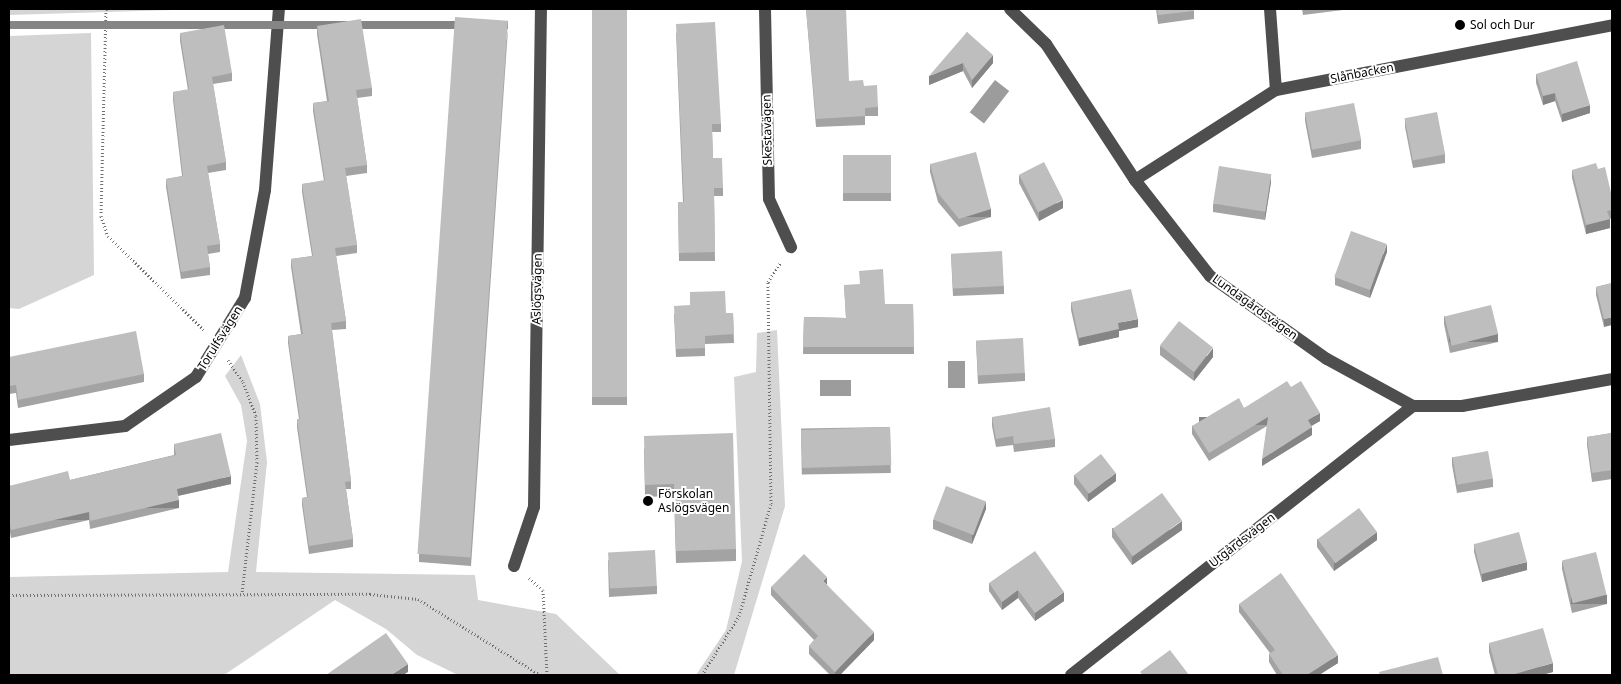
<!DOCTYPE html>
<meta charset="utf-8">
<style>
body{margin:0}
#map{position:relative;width:1621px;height:684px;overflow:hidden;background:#fff;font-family:"Noto Sans",sans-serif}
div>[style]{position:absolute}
.green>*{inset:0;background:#d5d5d5}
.water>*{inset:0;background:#9c9c9c;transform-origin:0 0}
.path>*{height:3px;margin-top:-1.5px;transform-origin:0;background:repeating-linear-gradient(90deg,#707070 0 1px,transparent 0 3.5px)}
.minor>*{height:12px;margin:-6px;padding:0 6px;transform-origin:6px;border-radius:6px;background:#4e4e4e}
.wall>*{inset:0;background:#a3a3a3;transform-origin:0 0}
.shaded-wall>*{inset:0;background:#858585;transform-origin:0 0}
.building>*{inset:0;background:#bebebe;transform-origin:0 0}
.dots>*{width:14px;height:14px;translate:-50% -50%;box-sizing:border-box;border:2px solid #fff;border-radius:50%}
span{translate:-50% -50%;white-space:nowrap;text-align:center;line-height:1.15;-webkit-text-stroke:4px #fff;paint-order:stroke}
.poi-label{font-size:12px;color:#000}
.left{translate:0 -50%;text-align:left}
.street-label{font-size:12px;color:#000}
.frame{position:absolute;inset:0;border:10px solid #000;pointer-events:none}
</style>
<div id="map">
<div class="green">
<i style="clip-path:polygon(9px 9px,206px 9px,9px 15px)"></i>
<i style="clip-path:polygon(91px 33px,94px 275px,19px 309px,9px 308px,9px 36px)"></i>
<i style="clip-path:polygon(777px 330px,785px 506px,734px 675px,696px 675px,726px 630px,742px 561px,734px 377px,756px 372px,757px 333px)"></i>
<i style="clip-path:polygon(241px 355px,260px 404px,267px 462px,256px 572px,475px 575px,478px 600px,556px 614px,620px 675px,458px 675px,417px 655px,386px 629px,335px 600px,224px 675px,9px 675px,9px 577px,228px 572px,247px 441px,241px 405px,225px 376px)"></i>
</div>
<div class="water">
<i style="left:995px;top:80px;width:18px;height:41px;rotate:38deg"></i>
<i style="left:948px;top:361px;width:17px;height:27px"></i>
<i style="left:820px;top:380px;width:31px;height:16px"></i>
</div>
<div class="path">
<i style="left:106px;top:9px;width:207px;rotate:91.4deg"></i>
<i style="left:101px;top:216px;width:21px;rotate:71deg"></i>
<i style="left:108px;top:236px;width:134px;rotate:44.4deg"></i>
<i style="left:228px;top:360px;width:27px;rotate:56deg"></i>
<i style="left:243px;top:382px;width:36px;rotate:69deg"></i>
<i style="left:256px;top:416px;width:46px;rotate:88.8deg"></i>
<i style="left:257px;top:462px;width:133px;rotate:96.5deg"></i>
<i style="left:529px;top:578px;width:18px;rotate:41deg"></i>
<i style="left:543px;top:590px;width:85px;rotate:87.3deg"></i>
<i style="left:9px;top:595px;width:361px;rotate:-0.2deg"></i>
<i style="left:370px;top:594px;width:48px;rotate:5.9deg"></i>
<i style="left:418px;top:599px;width:144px;rotate:31.9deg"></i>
<i style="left:702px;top:675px;width:70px;rotate:-57.9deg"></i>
<i style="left:739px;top:616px;width:116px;rotate:-74.1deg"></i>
<i style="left:771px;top:504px;width:222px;rotate:-90.8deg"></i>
<i style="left:768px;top:282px;width:24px;rotate:-57deg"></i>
</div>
<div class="minor">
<i style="left:765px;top:9px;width:190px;rotate:88.8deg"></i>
<i style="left:769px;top:199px;width:53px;rotate:65.4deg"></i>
<i style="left:1010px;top:9px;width:50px;rotate:44.2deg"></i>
<i style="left:1046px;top:44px;width:163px;rotate:56.8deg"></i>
<i style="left:1135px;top:180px;width:122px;rotate:52deg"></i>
<i style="left:1210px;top:276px;width:143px;rotate:35.4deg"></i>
<i style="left:1327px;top:359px;width:98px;rotate:28.7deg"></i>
<i style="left:1413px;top:406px;width:49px"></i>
<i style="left:1462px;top:406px;width:152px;rotate:-10.2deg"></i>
<i style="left:1270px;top:9px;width:81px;rotate:85.8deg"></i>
<i style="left:1135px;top:180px;width:167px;rotate:-32.6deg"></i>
<i style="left:1276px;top:90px;width:342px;rotate:-10.9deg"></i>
<i style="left:9px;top:440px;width:117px;rotate:-6.9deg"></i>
<i style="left:125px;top:426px;width:86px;rotate:-34.6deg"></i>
<i style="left:196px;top:377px;width:93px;rotate:-58.2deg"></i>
<i style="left:245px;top:298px;width:110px;rotate:-79.5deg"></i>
<i style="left:265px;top:190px;width:182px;rotate:-85.6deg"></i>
<i style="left:514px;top:566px;width:62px;rotate:-71.3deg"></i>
<i style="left:534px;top:507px;width:498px;rotate:-89.2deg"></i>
<i style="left:1071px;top:675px;width:435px;rotate:-38.2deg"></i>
</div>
<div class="wall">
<i style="left:592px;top:9px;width:35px;height:396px"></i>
<i style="clip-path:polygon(806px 9px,849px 81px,864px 86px,878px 107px,878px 116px,865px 116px,865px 125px,816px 127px)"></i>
<i style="clip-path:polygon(1156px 9px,1194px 9px,1194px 19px,1158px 24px)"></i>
<i style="clip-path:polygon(1302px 9px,1351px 9px,1303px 15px)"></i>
<i style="clip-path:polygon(317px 26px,372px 88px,372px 96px,357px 98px,367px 165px,367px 173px,346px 176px,357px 245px,357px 253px,336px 256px,346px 321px,346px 329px,332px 330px,351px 481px,351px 489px,346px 489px,353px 539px,353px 547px,309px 554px,302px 505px,302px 498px,307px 497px,297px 427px,297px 419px,299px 419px,288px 343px,288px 336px,301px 334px,291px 267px,291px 259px,312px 256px,302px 192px,302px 184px,324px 181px,313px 111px,313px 103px,327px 101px,317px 34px)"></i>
<i style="clip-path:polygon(508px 29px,471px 566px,419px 562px,419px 554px)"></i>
<i style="clip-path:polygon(676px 32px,721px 124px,721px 132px,712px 132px,713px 158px,723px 188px,723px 196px,714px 196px,715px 261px,679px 261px,678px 202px,683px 202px)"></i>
<i style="clip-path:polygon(967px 32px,993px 63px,972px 88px,963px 71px,929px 85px)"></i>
<i style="clip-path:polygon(180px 33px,232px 73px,232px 81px,213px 84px,226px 162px,226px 170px,208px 173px,220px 244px,220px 252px,208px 254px,210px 267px,210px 275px,181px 279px,166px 187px,166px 179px,182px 176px,173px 100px,173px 92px,188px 90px,180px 41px)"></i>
<i style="clip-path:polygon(1536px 74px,1590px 113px,1562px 122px,1555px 101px,1543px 105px,1536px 83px)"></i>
<i style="clip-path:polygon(1305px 113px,1361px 140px,1361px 149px,1312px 158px,1305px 121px)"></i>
<i style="clip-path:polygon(1405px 119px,1445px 154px,1445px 163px,1413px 168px,1405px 127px)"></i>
<i style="left:891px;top:155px;width:46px;height:48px;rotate:90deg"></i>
<i style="clip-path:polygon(930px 164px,991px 217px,959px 227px,938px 202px,930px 172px)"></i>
<i style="clip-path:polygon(1598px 169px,1612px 197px,1612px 218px,1610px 219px,1610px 228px,1586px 234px,1572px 178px,1572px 170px)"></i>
<i style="clip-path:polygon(1019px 175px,1063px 208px,1039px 221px,1019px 183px)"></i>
<i style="clip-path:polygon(1271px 182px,1265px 220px,1213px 212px,1213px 204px)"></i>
<i style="clip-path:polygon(1387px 252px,1370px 298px,1335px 285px,1335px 277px)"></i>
<i style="clip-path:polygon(951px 254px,1004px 286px,1004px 294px,953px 296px)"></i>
<i style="clip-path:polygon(1612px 283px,1604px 327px,1596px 295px,1596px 287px)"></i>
<i style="clip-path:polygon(844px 285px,885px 304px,913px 304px,914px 354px,803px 354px,804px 317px,846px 318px)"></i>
<i style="clip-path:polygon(1071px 302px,1138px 327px,1119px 331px,1119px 337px,1079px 346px,1071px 310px)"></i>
<i style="clip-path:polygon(733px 313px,734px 343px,705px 344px,705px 356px,676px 357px,674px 314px)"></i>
<i style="clip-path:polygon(1444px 316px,1498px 342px,1450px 353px,1444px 324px)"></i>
<i style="clip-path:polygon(976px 341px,1025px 373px,1025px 381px,978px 384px)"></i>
<i style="clip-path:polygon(1160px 346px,1213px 357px,1194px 381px,1160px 355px)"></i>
<i style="clip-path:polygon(9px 357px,144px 374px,144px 382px,18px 408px,16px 393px,9px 394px)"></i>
<i style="clip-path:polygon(1291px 387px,1320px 421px,1311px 426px,1312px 435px,1262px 466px,1267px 426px,1209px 461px,1192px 434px,1192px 426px,1244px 408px)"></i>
<i style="clip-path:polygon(992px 417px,1055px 439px,1055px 447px,1014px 452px,1013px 445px,996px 447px,992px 426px)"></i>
<i style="left:890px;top:427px;width:46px;height:89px;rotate:89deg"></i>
<i style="clip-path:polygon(1612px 433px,1612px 479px,1592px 482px,1587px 445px,1587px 437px)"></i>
<i style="clip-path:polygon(174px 444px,231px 484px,178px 496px,179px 508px,90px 529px,89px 520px,11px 538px,9px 527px,9px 486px,70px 480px,174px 455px)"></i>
<i style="clip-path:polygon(644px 448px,736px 549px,736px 561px,676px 563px,674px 496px,645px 497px)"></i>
<i style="clip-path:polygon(1452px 457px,1493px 479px,1493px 487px,1457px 493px,1452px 465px)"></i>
<i style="clip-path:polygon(1074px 475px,1116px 481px,1088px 502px,1074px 484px)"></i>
<i style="clip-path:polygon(986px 509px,972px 544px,933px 529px,933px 520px)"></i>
<i style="clip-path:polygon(1112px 528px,1182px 530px,1132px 565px,1112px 537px)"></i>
<i style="clip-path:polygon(1317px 539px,1377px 540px,1334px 571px,1317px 547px)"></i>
<i style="clip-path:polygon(1474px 544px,1527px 570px,1482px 582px,1474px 552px)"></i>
<i style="clip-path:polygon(608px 560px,657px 586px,657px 594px,609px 597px)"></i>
<i style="clip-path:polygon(1562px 561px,1607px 604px,1572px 613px,1562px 569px)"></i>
<i style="clip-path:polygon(989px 583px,1064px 601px,1035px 621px,1018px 598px,1002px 610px,989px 591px)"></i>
<i style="clip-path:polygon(827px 585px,874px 640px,840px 675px,830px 675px,809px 654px,809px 646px,814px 640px,771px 595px,771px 587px)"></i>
<i style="clip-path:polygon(1239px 604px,1338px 663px,1319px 675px,1277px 675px,1269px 662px,1269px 654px,1270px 653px,1239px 612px)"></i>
<i style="clip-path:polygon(1489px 643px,1553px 672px,1541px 675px,1495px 675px,1489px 652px)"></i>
</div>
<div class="shaded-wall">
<i style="left:508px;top:21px;width:8px;height:537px;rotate:90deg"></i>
<i style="clip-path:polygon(993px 55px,993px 63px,972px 88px,972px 80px)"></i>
<i style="clip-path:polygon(963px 63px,963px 71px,929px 85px,929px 76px)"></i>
<i style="clip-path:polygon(1555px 93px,1555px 101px,1543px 105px,1543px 96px)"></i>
<i style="clip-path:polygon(1590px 105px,1590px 113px,1562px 122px,1562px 114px)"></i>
<i style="clip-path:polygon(1271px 174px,1271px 182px,1265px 220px,1265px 212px)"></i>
<i style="clip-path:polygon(1063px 200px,1063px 208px,1039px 221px,1039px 212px)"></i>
<i style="left:991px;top:209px;width:8px;height:34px;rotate:90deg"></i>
<i style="clip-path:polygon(1610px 219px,1610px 228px,1586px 234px,1586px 225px)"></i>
<i style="clip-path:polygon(1387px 244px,1387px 252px,1370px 298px,1370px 290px)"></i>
<i style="clip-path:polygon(1612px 317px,1612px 325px,1604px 327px,1604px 319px)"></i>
<i style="clip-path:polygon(1138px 319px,1138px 327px,1119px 331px,1119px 337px,1079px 346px,1079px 338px,1118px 323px)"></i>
<i style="left:1498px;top:334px;width:8px;height:49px;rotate:90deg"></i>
<i style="clip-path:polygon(1213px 348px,1213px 357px,1194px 381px,1194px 373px)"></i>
<i style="clip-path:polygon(1320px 413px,1320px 421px,1308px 428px,1308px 420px)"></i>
<i style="left:1268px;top:417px;width:8px;height:69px;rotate:90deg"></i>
<i style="clip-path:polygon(1312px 427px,1312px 435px,1262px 466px,1262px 459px)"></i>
<i style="clip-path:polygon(1116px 473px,1116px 481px,1088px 502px,1088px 494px)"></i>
<i style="clip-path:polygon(231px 476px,231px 484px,177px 496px,177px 489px)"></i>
<i style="left:179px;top:500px;width:8px;height:91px;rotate:90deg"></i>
<i style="clip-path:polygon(986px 501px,986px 509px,972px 544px,972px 536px)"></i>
<i style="left:89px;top:512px;width:8px;height:80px;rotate:90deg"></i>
<i style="clip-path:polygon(1182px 521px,1182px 530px,1132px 565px,1132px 557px)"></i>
<i style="clip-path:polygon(1377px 532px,1377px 540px,1334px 571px,1334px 563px)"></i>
<i style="clip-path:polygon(1527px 562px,1527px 570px,1482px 582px,1482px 573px)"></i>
<i style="clip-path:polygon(827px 577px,827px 585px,823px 581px)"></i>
<i style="clip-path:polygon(1018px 590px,1018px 598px,1002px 610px,1002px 602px)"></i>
<i style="clip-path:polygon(1064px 592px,1064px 601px,1035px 621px,1035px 613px)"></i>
<i style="left:1607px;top:595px;width:9px;height:36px;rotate:90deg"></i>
<i style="clip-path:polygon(874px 632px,874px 640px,840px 675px,835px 675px,835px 672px)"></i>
<i style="clip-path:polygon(1338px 655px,1338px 663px,1319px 675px,1307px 675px)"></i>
<i style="clip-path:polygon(1553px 663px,1553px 672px,1541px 675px,1511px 675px)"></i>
<i style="clip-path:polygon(408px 664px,408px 672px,403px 675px,391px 675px)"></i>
</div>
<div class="building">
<i style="left:592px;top:9px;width:35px;height:388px"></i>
<i style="clip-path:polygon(806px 9px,846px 9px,849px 81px,863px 80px,864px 86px,877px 85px,878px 107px,865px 108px,865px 116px,816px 119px)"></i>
<i style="clip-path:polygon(1157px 9px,1194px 9px,1194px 11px,1158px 15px)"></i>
<i style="left:455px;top:17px;width:53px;height:538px;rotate:4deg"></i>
<i style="clip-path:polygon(361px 19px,372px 88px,356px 90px,367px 165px,345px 168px,357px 245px,335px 248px,346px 321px,331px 323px,351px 481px,345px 482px,353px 539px,309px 546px,302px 498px,308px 497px,297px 419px,300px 419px,288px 336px,303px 334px,291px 259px,313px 256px,302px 184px,325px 180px,313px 103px,329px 101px,317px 26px)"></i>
<i style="clip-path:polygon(715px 22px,721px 124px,712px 124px,713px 158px,722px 158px,723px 188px,714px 188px,715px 252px,679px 253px,678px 202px,684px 202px,676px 24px)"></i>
<i style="clip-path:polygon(224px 25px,232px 73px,212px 77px,226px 162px,207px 166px,220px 244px,207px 246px,210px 267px,181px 272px,166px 179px,183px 176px,173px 92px,189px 89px,180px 33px)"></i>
<i style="clip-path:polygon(967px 32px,993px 55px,972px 80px,963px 63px,929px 76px)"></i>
<i style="clip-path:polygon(1577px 61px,1590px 105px,1562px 114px,1555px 93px,1543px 96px,1536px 74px)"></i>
<i style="left:1354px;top:103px;width:38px;height:50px;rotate:79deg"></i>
<i style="left:1437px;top:112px;width:43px;height:33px;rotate:79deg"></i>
<i style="clip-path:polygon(976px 152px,991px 209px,959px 219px,938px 193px,930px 164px)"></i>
<i style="left:891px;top:155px;width:38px;height:48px;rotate:90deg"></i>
<i style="left:1044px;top:162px;width:42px;height:28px;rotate:63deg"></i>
<i style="clip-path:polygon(1596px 163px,1598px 169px,1605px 167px,1612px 197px,1612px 210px,1607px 211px,1610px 219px,1586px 225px,1572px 170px)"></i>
<i style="left:1219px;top:166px;width:53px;height:38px;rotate:9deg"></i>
<i style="left:1351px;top:231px;width:38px;height:49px;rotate:20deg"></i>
<i style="left:1002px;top:251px;width:35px;height:51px;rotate:87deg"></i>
<i style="clip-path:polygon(883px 269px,885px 304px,913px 304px,914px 347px,803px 347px,804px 317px,846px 318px,844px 285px,860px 284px,859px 271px)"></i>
<i style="clip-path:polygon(1612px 283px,1612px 317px,1604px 319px,1596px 287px)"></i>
<i style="clip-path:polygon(1131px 289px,1138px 319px,1118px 323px,1119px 329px,1079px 338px,1071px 302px)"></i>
<i style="clip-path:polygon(725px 291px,726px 313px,733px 313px,734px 334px,705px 336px,705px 348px,676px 349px,674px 306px,690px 305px,690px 292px)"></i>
<i style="left:1491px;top:305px;width:30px;height:48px;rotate:76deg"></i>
<i style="left:1179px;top:321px;width:43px;height:31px;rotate:38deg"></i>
<i style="clip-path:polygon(136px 331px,144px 374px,18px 400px,16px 385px,9px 386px,9px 357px)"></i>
<i style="left:1023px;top:338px;width:35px;height:47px;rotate:87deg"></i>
<i style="clip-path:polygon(1287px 381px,1291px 387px,1301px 381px,1320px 413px,1308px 420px,1312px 427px,1262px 459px,1268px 417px,1209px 453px,1192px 426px,1239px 398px,1244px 408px)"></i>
<i style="clip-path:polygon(1050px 407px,1055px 439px,1014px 444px,1013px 436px,996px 439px,992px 417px)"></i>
<i style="left:890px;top:427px;width:38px;height:89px;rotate:88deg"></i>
<i style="clip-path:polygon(221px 433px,231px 476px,177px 489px,179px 500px,90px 521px,89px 512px,11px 530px,9px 519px,9px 486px,68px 471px,70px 480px,176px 455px,174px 444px)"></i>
<i style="clip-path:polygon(733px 433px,736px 549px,676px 551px,674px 484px,645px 485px,644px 436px)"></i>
<i style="clip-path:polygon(1612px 433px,1612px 470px,1592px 473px,1587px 437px)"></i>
<i style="left:1488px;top:451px;width:28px;height:36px;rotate:80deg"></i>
<i style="left:1101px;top:454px;width:24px;height:34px;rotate:52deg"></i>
<i style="left:946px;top:486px;width:43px;height:36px;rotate:21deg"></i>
<i style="left:1162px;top:493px;width:34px;height:61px;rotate:54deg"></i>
<i style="left:1359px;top:508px;width:30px;height:52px;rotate:53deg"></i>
<i style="left:1519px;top:532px;width:31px;height:47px;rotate:75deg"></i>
<i style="left:655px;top:550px;width:36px;height:47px;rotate:87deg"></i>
<i style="clip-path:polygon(1035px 551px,1064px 592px,1035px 613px,1018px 590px,1002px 602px,989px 583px)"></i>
<i style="left:1596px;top:552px;width:44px;height:35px;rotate:76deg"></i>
<i style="clip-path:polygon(804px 554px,827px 577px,823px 581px,874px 632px,835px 672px,809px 646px,818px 636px,771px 587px)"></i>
<i style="clip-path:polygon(1281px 573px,1338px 655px,1307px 675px,1283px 675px,1269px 654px,1275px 650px,1239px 604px)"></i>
<i style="clip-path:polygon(1543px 628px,1553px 663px,1511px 675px,1498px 675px,1489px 643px)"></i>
<i style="clip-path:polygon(386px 633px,408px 664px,391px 675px,326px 675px)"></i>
<i style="clip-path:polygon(1170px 650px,1189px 675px,1143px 675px,1140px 672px)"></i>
<i style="clip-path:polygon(1438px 657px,1443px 675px,1380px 675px,1379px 672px)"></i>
</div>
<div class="dots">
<i style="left:1460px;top:25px;background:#000"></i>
<i style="left:648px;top:501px;background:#000"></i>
</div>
<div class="poi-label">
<span class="left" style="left:1470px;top:25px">Sol och Dur</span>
<span class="left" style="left:658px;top:501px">Förskolan<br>Aslögsvägen</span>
</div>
<div class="street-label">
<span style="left:1362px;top:73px;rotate:-11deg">Slånbacken</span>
<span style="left:767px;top:130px;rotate:-91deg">Skestavägen</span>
<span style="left:537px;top:289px;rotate:-89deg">Aslögsvägen</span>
<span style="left:1255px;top:307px;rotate:36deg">Lundagårdsvägen</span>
<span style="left:220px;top:338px;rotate:-58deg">Torulfsvägen</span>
<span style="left:1242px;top:540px;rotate:-38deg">Utgårdsvägen</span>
</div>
<div class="frame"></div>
</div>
